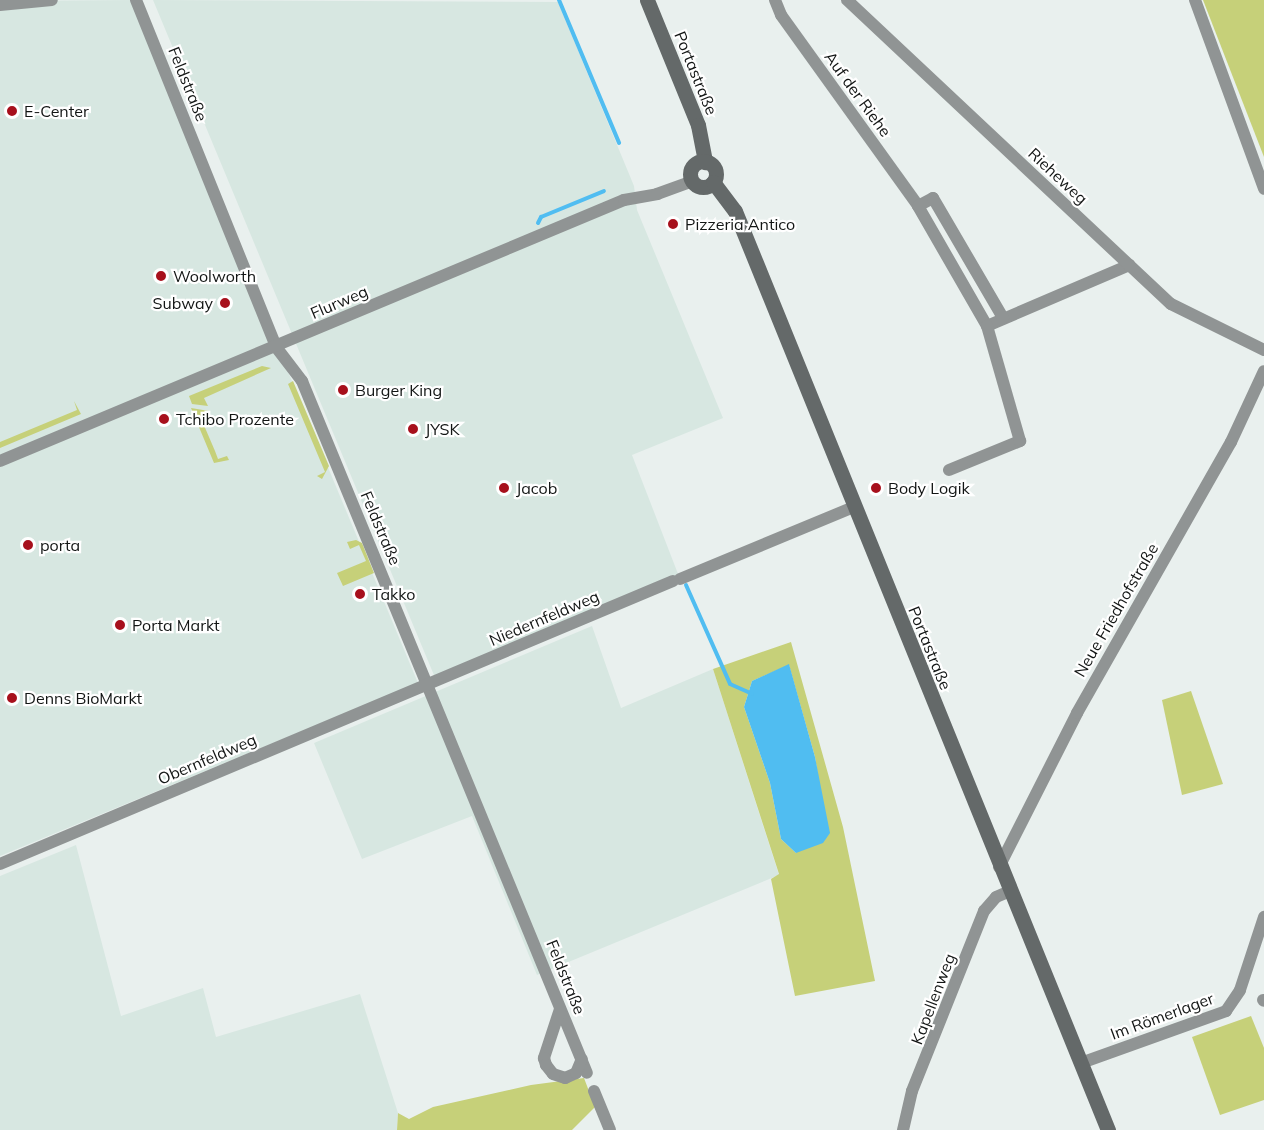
<!DOCTYPE html>
<meta charset="utf-8">
<style>
body{margin:0}
#map{position:relative;width:1264px;height:1130px;overflow:hidden;background:#e9f0ee;font-family:Mulish,sans-serif}
div>[style]{position:absolute}
.built>*{inset:0;background:#d7e7e1}
.green>*{inset:0;background:#c6d079}
.water>*{inset:0;background:#50bdf1}
.stream>*{height:4px;margin:-2px;padding:0 2px;transform-origin:2px;border-radius:2px;background:#50bdf1}
.minor>*{height:12px;margin:-6px;padding:0 6px;transform-origin:6px;border-radius:6px;background:#909494}
.secondary>*{height:15px;margin:-7.5px;padding:0 7.5px;transform-origin:7.5px;border-radius:7.5px;background:#646969}
.secondary>.ring{margin:-7.5px;padding:0;box-sizing:content-box;background:none;border:15px solid #646969;border-radius:50%}
.dots>*{width:16px;height:16px;translate:-50% -50%;box-sizing:border-box;border:3px solid #fff;border-radius:50%}
span{translate:-50% -50%;white-space:nowrap;text-align:center;line-height:1.15;-webkit-text-stroke:4.5px #fff;paint-order:stroke}
.street-label{font-size:16px;color:#121514}
.poi-label{font-size:16px;color:#121514}
.left{translate:0 -50%;text-align:left}
.right{translate:-100% -50%;text-align:right}
</style>
<div id="map">
<div class="built">
<i style="clip-path:polygon(133px 0,418px 683px,0 856px,0 1px)"></i>
<i style="clip-path:polygon(153px 0,558px 2px,634px 186px,637px 210px,723px 418px,632px 455px,680px 579px,436px 680px)"></i>
<i style="clip-path:polygon(592px 626px,621px 708px,713px 669px,779px 875px,537px 975px,472px 816px,362px 859px,314px 743px)"></i>
<i style="clip-path:polygon(76px 845px,121px 1016px,203px 988px,216px 1037px,360px 994px,398px 1113px,397px 1130px,0 1130px,0 876px)"></i>
</div>
<div class="green">
<i style="clip-path:polygon(1203px 0,1264px 0,1264px 157px)"></i>
<i style="clip-path:polygon(262px 366px,271px 368px,204px 398px,208px 406px,192px 404px,189px 396px)"></i>
<i style="clip-path:polygon(293px 381px,329px 466px,322px 479px,317px 476px,325px 472px,288px 384px)"></i>
<i style="clip-path:polygon(74px 401px,81px 414px,0 448px,0 442px,77px 410px)"></i>
<i style="clip-path:polygon(191px 408px,209px 411px,200px 416px,215px 451px,218px 459px,227px 456px,229px 460px,214px 463px)"></i>
<i style="clip-path:polygon(356px 540px,362px 543px,374px 573px,343px 586px,337px 573px,366px 561px,359px 545px,350px 549px,347px 542px)"></i>
<i style="clip-path:polygon(evenodd,791px 642px,843px 827px,875px 981px,795px 996px,771px 879px,779px 874px,713px 669px,791px 642px,789px 665px,815px 757px,823px 808px,796px 853px,781px 839px,770px 783px,744px 707px,752px 681px,789px 665px)"></i>
<i style="clip-path:polygon(1191px 691px,1223px 784px,1182px 795px,1162px 700px)"></i>
<i style="clip-path:polygon(1251px 1016px,1264px 1048px,1264px 1100px,1220px 1115px,1192px 1037px)"></i>
<i style="clip-path:polygon(584px 1078px,595px 1107px,572px 1130px,397px 1130px,398px 1113px,409px 1119px,433px 1107px,531px 1085px)"></i>
</div>
<div class="water">
<i style="clip-path:polygon(789px 664px,815px 757px,830px 833px,823px 843px,796px 853px,781px 839px,770px 783px,744px 707px,752px 681px)"></i>
</div>
<div class="stream">
<i style="left:559px;top:0;width:155px;rotate:67.2deg"></i>
<i style="left:538px;top:223px;width:7px;rotate:-63deg"></i>
<i style="left:541px;top:217px;width:68px;rotate:-22.4deg"></i>
<i style="left:686px;top:585px;width:108px;rotate:66deg"></i>
<i style="left:730px;top:684px;width:24px;rotate:24deg"></i>
</div>
<div class="minor">
<i style="left:136px;top:0;width:374px;rotate:68deg"></i>
<i style="left:276px;top:347px;width:43px;rotate:52.6deg"></i>
<i style="left:302px;top:381px;width:748px;rotate:67.62deg"></i>
<i style="left:775px;top:0;width:16px;rotate:68deg"></i>
<i style="left:781px;top:15px;width:235px;rotate:54.3deg"></i>
<i style="left:918px;top:206px;width:138px;rotate:60.1deg"></i>
<i style="left:987px;top:326px;width:155px;rotate:-23.2deg"></i>
<i style="left:847px;top:0;width:444px;rotate:43.2deg"></i>
<i style="left:1171px;top:304px;width:104px;rotate:26.3deg"></i>
<i style="left:1195px;top:0;width:201px;rotate:69.9deg"></i>
<i style="left:0;top:5px;width:52px;rotate:-5.5deg"></i>
<i style="left:918px;top:206px;width:17px;rotate:-28deg"></i>
<i style="left:933px;top:198px;width:139px;rotate:59.7deg"></i>
<i style="left:0;top:461px;width:676px;rotate:-22.7deg"></i>
<i style="left:624px;top:200px;width:34px;rotate:-10deg"></i>
<i style="left:657px;top:194px;width:37px;rotate:-20deg"></i>
<i style="left:949px;top:470px;width:77px;rotate:-22.2deg"></i>
<i style="left:1020px;top:441px;width:120px;rotate:-106deg"></i>
<i style="left:680px;top:579px;width:188px;rotate:-22.5deg"></i>
<i style="left:0;top:864px;width:730px;rotate:-22.81deg"></i>
<i style="left:999px;top:867px;width:173px;rotate:-63.1deg"></i>
<i style="left:1077px;top:713px;width:312px;rotate:-60.4deg"></i>
<i style="left:1231px;top:442px;width:78px;rotate:-65.1deg"></i>
<i style="left:1263px;top:1000px;width:1px;rotate:45deg"></i>
<i style="left:560px;top:1009px;width:52px;rotate:108.1deg"></i>
<i style="left:544px;top:1058px;width:7px;rotate:74deg"></i>
<i style="left:546px;top:1065px;width:11px;rotate:52deg"></i>
<i style="left:553px;top:1074px;width:13px;rotate:18deg"></i>
<i style="left:565px;top:1078px;width:12px;rotate:-24deg"></i>
<i style="left:576px;top:1073px;width:15px;rotate:-67deg"></i>
<i style="left:1081px;top:1063px;width:154px;rotate:-19.7deg"></i>
<i style="left:1226px;top:1011px;width:25px;rotate:-56deg"></i>
<i style="left:1240px;top:990px;width:77px;rotate:-71.8deg"></i>
<i style="left:594px;top:1091px;width:42px;rotate:67.7deg"></i>
<i style="left:903px;top:1130px;width:40px;rotate:-77deg"></i>
<i style="left:912px;top:1091px;width:194px;rotate:-68.2deg"></i>
<i style="left:984px;top:911px;width:18px;rotate:-49deg"></i>
<i style="left:996px;top:897px;width:15px;rotate:-23deg"></i>
</div>
<div class="secondary">
<i style="left:647px;top:0;width:135px;rotate:67.8deg"></i>
<i style="left:698px;top:125px;width:38px;rotate:79deg"></i>
<i class="ring" style="left:690px;top:161px;width:11px;height:11px"></i>
<i style="left:713px;top:182px;width:36px;rotate:53deg"></i>
<i style="left:735px;top:211px;width:992px;rotate:67.91deg"></i>
</div>
<div class="dots">
<i style="left:12px;top:111px;background:#a7101c"></i>
<i style="left:673px;top:224px;background:#a7101c"></i>
<i style="left:161px;top:276px;background:#a7101c"></i>
<i style="left:225px;top:303px;background:#a7101c"></i>
<i style="left:343px;top:390px;background:#a7101c"></i>
<i style="left:164px;top:419px;background:#a7101c"></i>
<i style="left:413px;top:429px;background:#a7101c"></i>
<i style="left:504px;top:488px;background:#a7101c"></i>
<i style="left:876px;top:488px;background:#a7101c"></i>
<i style="left:28px;top:545px;background:#a7101c"></i>
<i style="left:360px;top:594px;background:#a7101c"></i>
<i style="left:120px;top:625px;background:#a7101c"></i>
<i style="left:12px;top:698px;background:#a7101c"></i>
</div>
<div class="street-label">
<span style="left:696px;top:73px;rotate:68deg">Portastraße</span>
<span style="left:188px;top:84px;rotate:68deg">Feldstraße</span>
<span style="left:858px;top:94px;rotate:54deg">Auf der Riehe</span>
<span style="left:1058px;top:176px;rotate:43deg">Rieheweg</span>
<span style="left:339px;top:302px;rotate:-23deg">Flurweg</span>
<span style="left:381px;top:528px;rotate:67deg">Feldstraße</span>
<span style="left:1116px;top:610px;rotate:-60deg">Neue Friedhofstraße</span>
<span style="left:544px;top:618px;rotate:-23deg">Niedernfeldweg</span>
<span style="left:930px;top:648px;rotate:68deg">Portastraße</span>
<span style="left:207px;top:759px;rotate:-23deg">Obernfeldweg</span>
<span style="left:566px;top:977px;rotate:68deg">Feldstraße</span>
<span style="left:933px;top:999px;rotate:-69deg">Kapellenweg</span>
<span style="left:1162px;top:1016px;rotate:-20deg">Im Römerlager</span>
</div>
<div class="poi-label">
<span class="left" style="left:24px;top:111px">E-Center</span>
<span class="left" style="left:685px;top:224px">Pizzeria Antico</span>
<span class="left" style="left:173px;top:276px">Woolworth</span>
<span class="right" style="left:213px;top:303px">Subway</span>
<span class="left" style="left:355px;top:390px">Burger King</span>
<span class="left" style="left:176px;top:419px">Tchibo Prozente</span>
<span class="left" style="left:425px;top:429px">JYSK</span>
<span class="left" style="left:516px;top:488px">Jacob</span>
<span class="left" style="left:888px;top:488px">Body Logik</span>
<span class="left" style="left:40px;top:545px">porta</span>
<span class="left" style="left:372px;top:594px">Takko</span>
<span class="left" style="left:132px;top:625px">Porta Markt</span>
<span class="left" style="left:24px;top:698px">Denns BioMarkt</span>
</div>
</div>
